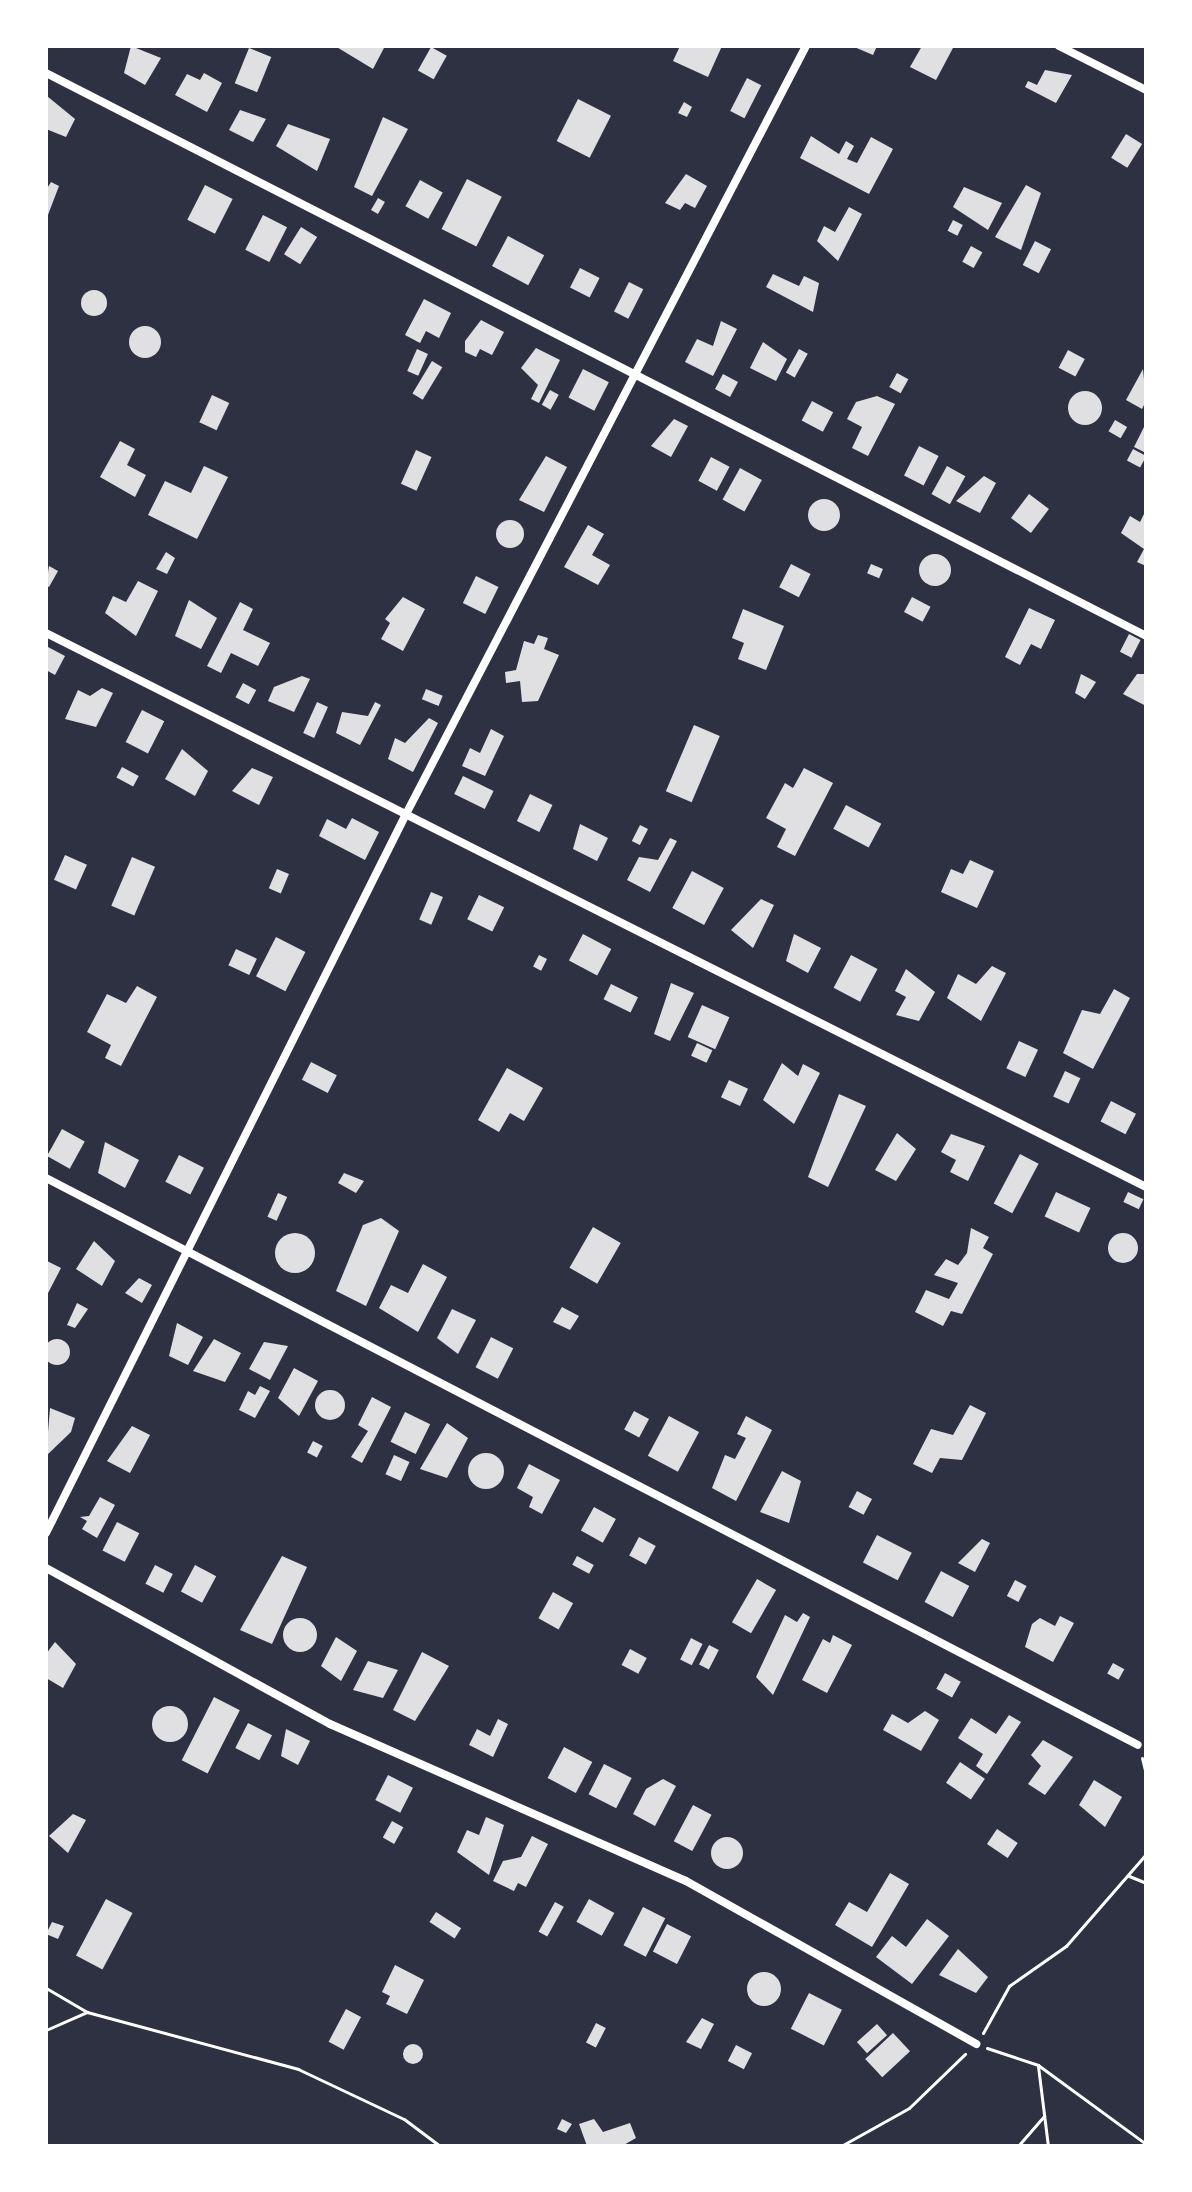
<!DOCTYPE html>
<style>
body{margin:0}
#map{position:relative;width:1192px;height:2192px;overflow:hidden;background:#2d3142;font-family:"DM Sans",sans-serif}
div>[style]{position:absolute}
.building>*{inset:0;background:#e0e0e3;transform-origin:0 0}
.round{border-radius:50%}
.path>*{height:3px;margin:-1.5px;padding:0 1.5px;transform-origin:1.5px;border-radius:1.5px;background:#fff}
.minor>*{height:8px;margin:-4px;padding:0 4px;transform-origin:4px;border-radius:4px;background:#fff}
span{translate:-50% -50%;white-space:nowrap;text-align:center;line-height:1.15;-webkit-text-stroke:6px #fff;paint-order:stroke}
.frame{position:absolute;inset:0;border:48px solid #fff;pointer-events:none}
</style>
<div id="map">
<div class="building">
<i style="clip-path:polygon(131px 46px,161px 58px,145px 85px,124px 73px)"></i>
<i style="clip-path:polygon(335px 46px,385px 46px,373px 69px)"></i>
<i style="clip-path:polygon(680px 46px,722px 46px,708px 77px,673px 61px)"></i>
<i style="clip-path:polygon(852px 46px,877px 46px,873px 55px)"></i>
<i style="clip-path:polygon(922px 46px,954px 46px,936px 80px,910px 67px)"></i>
<i style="left:431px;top:47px;width:18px;height:27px;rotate:29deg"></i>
<i style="left:249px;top:48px;width:24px;height:38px;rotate:22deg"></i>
<i style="clip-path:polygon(1045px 70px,1072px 75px,1056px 103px,1025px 87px,1028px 81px,1037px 85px)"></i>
<i style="clip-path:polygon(204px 73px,222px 83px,207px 112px,175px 95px,187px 74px,200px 80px)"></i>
<i style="left:747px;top:78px;width:16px;height:37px;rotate:27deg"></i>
<i style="clip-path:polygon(47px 96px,75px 119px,66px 137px,46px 129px)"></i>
<i style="left:578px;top:99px;width:37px;height:47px;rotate:27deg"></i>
<i style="clip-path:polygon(684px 102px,692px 107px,687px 117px,678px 113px)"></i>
<i style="clip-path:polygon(240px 110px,266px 119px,253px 142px,229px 130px)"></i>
<i style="clip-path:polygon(383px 117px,408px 129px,372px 196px,354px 187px)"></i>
<i style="clip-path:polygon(288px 124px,330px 139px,317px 171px,276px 146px)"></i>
<i style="left:1126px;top:134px;width:19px;height:28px;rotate:32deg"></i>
<i style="clip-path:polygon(811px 136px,839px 154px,846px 141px,854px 146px,847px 159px,857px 163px,871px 137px,893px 149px,869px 194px,800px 158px)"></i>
<i style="clip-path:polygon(686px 174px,707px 186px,695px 208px,685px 203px,680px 210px,665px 203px)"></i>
<i style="left:467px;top:179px;width:39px;height:56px;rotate:27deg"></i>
<i style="left:420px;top:180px;width:26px;height:30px;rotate:29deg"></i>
<i style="clip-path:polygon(51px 182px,59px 186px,46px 220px,46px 190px)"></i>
<i style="left:205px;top:185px;width:31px;height:39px;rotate:27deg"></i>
<i style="clip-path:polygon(1026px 185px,1041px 193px,1021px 250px,995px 237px)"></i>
<i style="clip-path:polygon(964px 187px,1002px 203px,988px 230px,953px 207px)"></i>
<i style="left:378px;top:198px;width:8px;height:14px;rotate:30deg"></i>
<i style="clip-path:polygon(849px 207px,862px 214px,838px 261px,817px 241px,824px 226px,835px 232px)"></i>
<i style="left:263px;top:215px;width:27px;height:39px;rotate:27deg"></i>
<i style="left:953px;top:220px;width:11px;height:12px;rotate:27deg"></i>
<i style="left:301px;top:227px;width:19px;height:32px;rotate:32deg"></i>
<i style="left:508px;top:236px;width:41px;height:34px;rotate:28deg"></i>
<i style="left:1035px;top:241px;width:18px;height:27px;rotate:27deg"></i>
<i style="left:971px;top:246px;width:13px;height:18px;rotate:29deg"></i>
<i style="left:580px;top:268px;width:22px;height:22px;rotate:27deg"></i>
<i style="clip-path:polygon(773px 274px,799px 286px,804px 276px,819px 283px,813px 312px,766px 287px)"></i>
<i style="left:629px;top:282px;width:16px;height:33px;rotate:27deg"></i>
<i class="round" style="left:81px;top:290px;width:26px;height:26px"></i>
<i style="clip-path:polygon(424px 299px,451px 313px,439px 338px,426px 331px,420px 343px,405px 335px)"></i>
<i style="clip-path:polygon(481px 320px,504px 332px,492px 355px,480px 349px,476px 357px,465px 352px,465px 341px)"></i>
<i style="clip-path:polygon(721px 321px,737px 329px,713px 376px,685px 362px,697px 339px,713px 346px)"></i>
<i class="round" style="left:129px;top:326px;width:32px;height:32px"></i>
<i style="clip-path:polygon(763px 342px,787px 359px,776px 381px,750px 368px)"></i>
<i style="clip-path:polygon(536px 348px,560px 360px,539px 403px,531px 399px,538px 385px,521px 368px)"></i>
<i style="left:417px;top:349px;width:12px;height:24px;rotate:24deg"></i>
<i style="left:799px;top:349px;width:10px;height:27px;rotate:29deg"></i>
<i style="left:1068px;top:350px;width:19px;height:20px;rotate:28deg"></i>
<i style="left:432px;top:361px;width:12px;height:38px;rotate:31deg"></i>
<i style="left:583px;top:369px;width:29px;height:32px;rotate:27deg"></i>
<i style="clip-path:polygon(1143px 369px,1146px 401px,1142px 409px,1126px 400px)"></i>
<i style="left:897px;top:373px;width:13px;height:16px;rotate:29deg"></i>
<i style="left:723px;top:374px;width:17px;height:17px;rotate:28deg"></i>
<i style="left:550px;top:390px;width:10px;height:17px;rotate:29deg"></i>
<i class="round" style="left:1068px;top:391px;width:34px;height:34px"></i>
<i style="left:212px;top:395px;width:19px;height:30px;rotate:25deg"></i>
<i style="clip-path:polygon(877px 396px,895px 404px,868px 456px,852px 448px,862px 427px,847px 419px,856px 402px)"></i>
<i style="left:812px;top:401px;width:24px;height:22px;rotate:28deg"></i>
<i style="clip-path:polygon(674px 419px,688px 426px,671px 457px,651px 446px)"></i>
<i style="left:1115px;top:420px;width:14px;height:13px;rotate:30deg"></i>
<i style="clip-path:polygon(1146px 423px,1146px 453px,1134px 447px)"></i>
<i style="clip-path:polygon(120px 441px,135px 449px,127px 465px,146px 475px,135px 497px,100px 477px)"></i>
<i style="left:919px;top:446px;width:22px;height:33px;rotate:27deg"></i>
<i style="left:1133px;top:449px;width:15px;height:13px;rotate:28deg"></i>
<i style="left:416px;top:450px;width:17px;height:37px;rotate:24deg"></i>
<i style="clip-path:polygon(546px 456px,567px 467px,544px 512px,519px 500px)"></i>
<i style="left:711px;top:457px;width:21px;height:27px;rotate:28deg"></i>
<i style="clip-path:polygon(204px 466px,228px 477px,197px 539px,148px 515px,165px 481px,191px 493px)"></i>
<i style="left:947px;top:466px;width:21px;height:32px;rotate:29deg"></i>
<i style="left:740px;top:468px;width:25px;height:36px;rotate:29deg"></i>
<i style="clip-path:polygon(984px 476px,996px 483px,980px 513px,956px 501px)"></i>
<i style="left:1029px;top:494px;width:25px;height:30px;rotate:37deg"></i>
<i class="round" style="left:808px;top:499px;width:32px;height:32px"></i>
<i style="clip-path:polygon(1146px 510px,1146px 566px,1137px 562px,1144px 549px,1121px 533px,1130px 516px,1140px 522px)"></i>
<i class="round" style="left:496px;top:520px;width:28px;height:28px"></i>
<i style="clip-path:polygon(588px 525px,604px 534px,592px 555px,610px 565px,598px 585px,564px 567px)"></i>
<i style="clip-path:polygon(166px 552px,175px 558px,167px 574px,156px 569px)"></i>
<i class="round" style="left:919px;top:554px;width:32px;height:32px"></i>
<i style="left:791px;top:564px;width:22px;height:26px;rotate:27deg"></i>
<i style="left:871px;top:564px;width:13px;height:10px;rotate:23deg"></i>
<i style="clip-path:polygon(49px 566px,58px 571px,49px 587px,46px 585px)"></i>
<i style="left:476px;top:576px;width:25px;height:30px;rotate:26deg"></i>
<i style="clip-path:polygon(138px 581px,158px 591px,136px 636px,105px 613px,113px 596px,126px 602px)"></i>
<i style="clip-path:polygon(403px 597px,425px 609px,403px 651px,381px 639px,390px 623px,385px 619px)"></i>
<i style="left:912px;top:597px;width:21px;height:17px;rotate:28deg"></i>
<i style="clip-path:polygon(189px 600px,217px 618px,201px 649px,175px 636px)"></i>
<i style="clip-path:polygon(240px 602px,253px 609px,243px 630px,270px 643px,258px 666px,231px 653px,221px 673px,207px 666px)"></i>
<i style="clip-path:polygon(1029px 608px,1055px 620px,1041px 649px,1031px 644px,1020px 665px,1005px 657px)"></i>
<i style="clip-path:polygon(743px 609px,784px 626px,766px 670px,738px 659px,744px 643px,732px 638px)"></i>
<i style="left:1129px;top:634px;width:13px;height:20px;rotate:27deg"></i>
<i style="clip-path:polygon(538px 635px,548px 638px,544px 649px,559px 655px,538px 701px,522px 702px,520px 681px,506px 683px,505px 672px,516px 670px,524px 641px,534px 644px)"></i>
<i style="clip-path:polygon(48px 647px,65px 656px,55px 675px,46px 670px)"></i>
<i style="clip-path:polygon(1081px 674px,1096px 682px,1085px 699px,1075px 693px)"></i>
<i style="clip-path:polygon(1137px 674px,1146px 674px,1146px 706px,1123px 694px)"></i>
<i style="clip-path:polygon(302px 676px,310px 679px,294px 712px,268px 701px,274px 687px)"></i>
<i style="left:243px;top:683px;width:15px;height:16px;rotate:28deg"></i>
<i style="clip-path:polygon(102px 688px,113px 693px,96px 727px,65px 719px,78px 690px,90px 696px)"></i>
<i style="left:426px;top:689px;width:18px;height:11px;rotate:22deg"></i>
<i style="left:317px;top:702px;width:12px;height:34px;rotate:24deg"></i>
<i style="clip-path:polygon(375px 702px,381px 705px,360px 745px,336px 733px,342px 712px,368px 716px)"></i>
<i style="left:142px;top:710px;width:25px;height:36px;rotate:27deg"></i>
<i style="clip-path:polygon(429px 718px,438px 723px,413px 772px,388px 759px,395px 738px,405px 743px)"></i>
<i style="left:694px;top:725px;width:28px;height:72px;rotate:23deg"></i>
<i style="clip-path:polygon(491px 729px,504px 736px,485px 776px,462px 766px,470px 748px,480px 753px)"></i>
<i style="clip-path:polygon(182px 749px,208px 771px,195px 796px,165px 779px)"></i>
<i style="left:122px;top:767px;width:19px;height:12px;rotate:28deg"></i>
<i style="clip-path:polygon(252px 768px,273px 777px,259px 805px,232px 791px)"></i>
<i style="clip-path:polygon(804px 768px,833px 783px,795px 856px,777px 847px,786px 829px,766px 818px,785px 783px,793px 788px)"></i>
<i style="left:463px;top:776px;width:34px;height:20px;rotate:26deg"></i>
<i style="left:530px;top:794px;width:25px;height:30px;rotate:26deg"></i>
<i style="left:846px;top:805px;width:40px;height:27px;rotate:28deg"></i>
<i style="clip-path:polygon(352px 818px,379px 832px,365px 860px,319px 836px,327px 819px,346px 829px)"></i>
<i style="clip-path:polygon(580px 824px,608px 838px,597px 861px,573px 849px)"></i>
<i style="left:640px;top:825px;width:9px;height:18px;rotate:27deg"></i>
<i style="clip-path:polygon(670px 838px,677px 841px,650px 892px,627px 880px,639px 857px,658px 860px)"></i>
<i style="left:65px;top:855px;width:24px;height:27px;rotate:24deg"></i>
<i style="left:132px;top:857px;width:25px;height:53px;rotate:23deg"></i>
<i style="clip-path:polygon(970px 860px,994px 871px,977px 908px,941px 892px,951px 869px,963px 874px)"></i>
<i style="left:277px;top:869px;width:13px;height:21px;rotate:23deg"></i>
<i style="left:692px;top:871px;width:36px;height:42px;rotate:28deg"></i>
<i style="left:431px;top:892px;width:13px;height:30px;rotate:23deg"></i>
<i style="left:479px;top:895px;width:28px;height:27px;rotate:26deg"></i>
<i style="clip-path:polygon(761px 899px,774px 905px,753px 948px,731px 930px)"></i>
<i style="left:583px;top:934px;width:32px;height:30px;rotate:28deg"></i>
<i style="clip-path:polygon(794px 934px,821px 948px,808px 973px,786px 961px)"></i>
<i style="left:276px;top:937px;width:33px;height:44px;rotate:27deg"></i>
<i style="left:236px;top:949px;width:23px;height:18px;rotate:25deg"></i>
<i style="left:539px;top:955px;width:9px;height:13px;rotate:27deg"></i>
<i style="left:851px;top:955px;width:30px;height:37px;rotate:28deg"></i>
<i style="clip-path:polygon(992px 966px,1006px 973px,981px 1021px,947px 998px,958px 974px,976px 984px)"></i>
<i style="clip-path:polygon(906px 969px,935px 992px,919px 1021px,896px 1015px,906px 997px,895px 991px)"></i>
<i style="clip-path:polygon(671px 983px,694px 993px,670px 1041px,654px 1034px)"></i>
<i style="left:611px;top:984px;width:30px;height:17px;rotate:26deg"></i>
<i style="clip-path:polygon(137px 986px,157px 997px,121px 1066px,105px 1058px,111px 1045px,87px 1032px,107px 994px,126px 1003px)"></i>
<i style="clip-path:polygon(1114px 989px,1130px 998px,1093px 1069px,1063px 1053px,1082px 1010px,1100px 1014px)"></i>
<i style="left:702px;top:1005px;width:30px;height:35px;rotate:24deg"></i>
<i style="left:1019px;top:1041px;width:21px;height:30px;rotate:25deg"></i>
<i style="left:697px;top:1043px;width:17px;height:14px;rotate:25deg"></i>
<i style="left:311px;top:1062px;width:29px;height:20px;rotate:27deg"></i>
<i style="clip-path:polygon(782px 1063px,798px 1076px,803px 1064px,820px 1073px,794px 1124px,763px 1100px)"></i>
<i style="clip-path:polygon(507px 1068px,543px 1088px,524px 1121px,510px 1113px,499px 1132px,478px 1120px)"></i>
<i style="left:1065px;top:1071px;width:17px;height:28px;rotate:25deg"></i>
<i style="left:729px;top:1080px;width:21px;height:19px;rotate:25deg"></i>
<i style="clip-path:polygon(839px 1094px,866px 1106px,828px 1187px,808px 1177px)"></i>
<i style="left:1111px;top:1101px;width:28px;height:23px;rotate:27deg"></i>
<i style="left:62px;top:1129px;width:26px;height:31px;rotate:29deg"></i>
<i style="clip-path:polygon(897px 1133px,916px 1149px,896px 1181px,875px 1170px)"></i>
<i style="clip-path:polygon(951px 1134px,985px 1146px,968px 1181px,950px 1172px,956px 1160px,941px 1152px)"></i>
<i style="clip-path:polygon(105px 1142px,139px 1160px,125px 1188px,98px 1173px)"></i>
<i style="left:1020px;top:1154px;width:21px;height:56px;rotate:28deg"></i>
<i style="left:179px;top:1155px;width:28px;height:30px;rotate:27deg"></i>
<i style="clip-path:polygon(344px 1173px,364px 1181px,356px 1193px,338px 1183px)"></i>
<i style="left:1056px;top:1192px;width:38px;height:27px;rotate:25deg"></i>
<i style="left:1128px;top:1192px;width:17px;height:11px;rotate:25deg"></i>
<i style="left:278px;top:1193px;width:10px;height:26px;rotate:24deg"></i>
<i style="clip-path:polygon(381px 1218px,399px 1231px,366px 1306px,336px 1291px,363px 1225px)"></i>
<i style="left:593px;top:1227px;width:32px;height:47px;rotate:30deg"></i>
<i style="clip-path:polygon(971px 1228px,989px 1237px,983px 1248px,993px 1254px,962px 1314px,951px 1311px,943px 1326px,915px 1312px,926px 1290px,949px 1299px,958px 1283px,934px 1275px,946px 1259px,958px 1265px,967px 1253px)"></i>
<i class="round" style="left:1108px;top:1233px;width:30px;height:30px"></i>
<i class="round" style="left:275px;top:1233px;width:40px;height:40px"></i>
<i style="clip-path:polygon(94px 1241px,115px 1261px,102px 1286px,76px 1269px)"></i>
<i style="clip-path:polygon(47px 1261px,61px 1268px,46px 1297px,46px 1263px)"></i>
<i style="clip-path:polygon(423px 1264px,447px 1277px,418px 1332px,379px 1308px,391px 1285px,408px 1293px)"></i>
<i style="clip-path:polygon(139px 1278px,152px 1285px,142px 1303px,125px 1293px)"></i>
<i style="clip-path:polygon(77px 1303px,88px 1309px,75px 1328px,67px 1325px)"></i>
<i style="clip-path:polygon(562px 1307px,579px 1316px,570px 1330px,553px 1322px)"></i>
<i style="clip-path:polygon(452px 1309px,476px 1320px,458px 1354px,437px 1338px)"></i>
<i style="clip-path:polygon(177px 1323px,203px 1337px,188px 1365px,169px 1356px)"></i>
<i style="left:491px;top:1337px;width:25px;height:34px;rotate:27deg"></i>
<i style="clip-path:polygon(214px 1339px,241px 1353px,225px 1382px,193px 1371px)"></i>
<i class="round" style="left:44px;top:1339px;width:26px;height:26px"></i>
<i style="clip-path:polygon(264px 1342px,288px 1346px,270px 1380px,249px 1369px)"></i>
<i style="clip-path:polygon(294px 1368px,318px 1381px,299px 1416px,278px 1398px)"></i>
<i style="clip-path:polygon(260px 1386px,270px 1391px,255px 1418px,239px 1410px,248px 1391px,255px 1395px)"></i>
<i class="round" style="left:315px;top:1390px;width:30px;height:30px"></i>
<i style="clip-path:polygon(372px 1397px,391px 1407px,362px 1463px,351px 1457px,368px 1431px,358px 1425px)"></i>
<i style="clip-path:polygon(970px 1405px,986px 1413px,962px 1460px,940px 1458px,932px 1473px,913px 1464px,931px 1429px,953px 1435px)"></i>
<i style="clip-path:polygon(50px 1408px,75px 1418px,71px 1432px,46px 1456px)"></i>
<i style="left:634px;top:1411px;width:17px;height:21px;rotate:28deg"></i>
<i style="left:405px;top:1412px;width:28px;height:33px;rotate:26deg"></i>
<i style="left:669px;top:1416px;width:34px;height:45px;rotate:28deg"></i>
<i style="clip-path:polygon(746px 1416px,772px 1430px,736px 1501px,712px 1488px,725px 1455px,735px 1459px,746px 1438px,737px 1434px)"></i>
<i style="clip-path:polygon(447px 1423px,468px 1438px,447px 1478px,420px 1469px)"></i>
<i style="clip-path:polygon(132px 1426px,150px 1435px,130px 1473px,107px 1461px)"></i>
<i style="left:313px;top:1441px;width:11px;height:13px;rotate:27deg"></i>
<i class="round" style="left:468px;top:1453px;width:36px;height:36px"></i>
<i style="left:394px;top:1455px;width:17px;height:21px;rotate:24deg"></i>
<i style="clip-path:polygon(529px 1464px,560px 1480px,542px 1514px,529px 1507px,533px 1497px,517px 1488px)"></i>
<i style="clip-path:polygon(782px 1471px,801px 1481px,789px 1523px,760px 1512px)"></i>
<i style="left:857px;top:1491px;width:17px;height:18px;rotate:28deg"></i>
<i style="clip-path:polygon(100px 1497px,115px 1505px,97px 1538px,82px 1529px,87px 1521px,80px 1517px,89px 1516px)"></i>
<i style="left:594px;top:1507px;width:25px;height:27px;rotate:29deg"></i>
<i style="left:117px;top:1522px;width:25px;height:32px;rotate:27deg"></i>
<i style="left:877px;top:1535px;width:39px;height:31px;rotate:27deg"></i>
<i style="left:639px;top:1537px;width:19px;height:21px;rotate:28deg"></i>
<i style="clip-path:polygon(982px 1539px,990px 1543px,975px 1572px,958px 1563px)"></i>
<i style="clip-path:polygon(282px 1556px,307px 1567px,272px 1644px,240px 1630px)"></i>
<i style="left:577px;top:1556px;width:19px;height:10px;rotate:28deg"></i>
<i style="left:155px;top:1565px;width:20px;height:21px;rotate:27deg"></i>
<i style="left:195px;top:1565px;width:24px;height:30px;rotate:28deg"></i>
<i style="left:941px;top:1571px;width:32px;height:35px;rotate:28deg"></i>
<i style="left:757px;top:1579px;width:22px;height:50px;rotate:30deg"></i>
<i style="left:1015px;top:1580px;width:13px;height:18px;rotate:27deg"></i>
<i style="left:553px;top:1592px;width:23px;height:30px;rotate:29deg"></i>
<i style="clip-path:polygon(803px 1613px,810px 1617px,773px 1695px,756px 1677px,785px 1615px,797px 1622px)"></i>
<i style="clip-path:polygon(1060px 1616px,1074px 1623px,1053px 1662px,1025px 1647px,1032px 1624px,1040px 1618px,1055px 1626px)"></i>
<i class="round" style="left:283px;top:1618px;width:34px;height:34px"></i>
<i style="clip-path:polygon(833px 1635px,852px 1645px,827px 1693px,802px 1680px,823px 1639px,830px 1643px)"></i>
<i style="clip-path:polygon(336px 1637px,357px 1651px,341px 1681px,321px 1666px)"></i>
<i style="left:691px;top:1638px;width:13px;height:24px;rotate:27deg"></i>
<i style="clip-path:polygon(55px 1642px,76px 1664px,63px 1688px,46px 1678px,46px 1654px)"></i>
<i style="left:709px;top:1645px;width:11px;height:22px;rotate:27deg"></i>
<i style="left:630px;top:1649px;width:19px;height:18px;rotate:28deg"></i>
<i style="clip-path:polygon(422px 1652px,449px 1666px,415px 1721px,393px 1710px)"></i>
<i style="clip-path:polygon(368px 1661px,398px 1670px,383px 1698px,353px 1690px)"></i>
<i style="left:1113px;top:1663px;width:13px;height:12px;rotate:29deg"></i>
<i style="left:945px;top:1673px;width:18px;height:18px;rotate:29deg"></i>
<i style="left:214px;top:1697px;width:29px;height:71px;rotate:27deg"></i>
<i class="round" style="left:152px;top:1706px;width:36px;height:36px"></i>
<i style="clip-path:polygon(925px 1711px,939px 1720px,921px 1751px,883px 1730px,892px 1714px,908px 1723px)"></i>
<i style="clip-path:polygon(1009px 1715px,1021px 1722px,987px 1774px,976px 1766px,983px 1754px,958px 1738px,971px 1718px,996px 1734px)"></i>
<i style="clip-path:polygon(498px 1719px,508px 1724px,493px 1757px,469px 1745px,477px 1729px,490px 1736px)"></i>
<i style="left:248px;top:1723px;width:27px;height:28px;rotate:27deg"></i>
<i style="clip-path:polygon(286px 1729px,310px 1741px,298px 1765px,281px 1756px)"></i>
<i style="clip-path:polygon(1043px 1740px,1073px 1757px,1045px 1795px,1028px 1784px,1041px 1766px,1031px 1755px)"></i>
<i style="left:564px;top:1747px;width:32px;height:35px;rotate:28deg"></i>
<i style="left:960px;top:1762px;width:30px;height:25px;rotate:34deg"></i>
<i style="left:604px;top:1764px;width:31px;height:34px;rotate:27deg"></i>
<i style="left:388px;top:1775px;width:28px;height:28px;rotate:27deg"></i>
<i style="clip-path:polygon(663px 1779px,676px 1786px,655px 1826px,633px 1814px,646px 1789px)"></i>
<i style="clip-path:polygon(1094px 1780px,1122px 1797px,1105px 1827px,1079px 1805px)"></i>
<i style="left:693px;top:1805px;width:21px;height:41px;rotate:28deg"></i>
<i style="clip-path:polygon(73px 1814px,86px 1820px,68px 1853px,49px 1836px)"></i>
<i style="clip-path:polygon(486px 1817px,504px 1825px,489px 1875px,457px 1852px,467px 1830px,479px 1835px)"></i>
<i style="left:392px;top:1821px;width:13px;height:19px;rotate:29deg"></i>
<i style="left:997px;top:1829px;width:25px;height:18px;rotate:34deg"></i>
<i style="clip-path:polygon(532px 1836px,548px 1844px,526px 1887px,518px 1883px,514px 1891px,493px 1881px,503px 1861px,521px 1857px)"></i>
<i class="round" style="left:711px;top:1837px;width:32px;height:32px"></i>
<i style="clip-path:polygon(890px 1873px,909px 1884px,872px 1947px,835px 1925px,849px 1902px,867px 1912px)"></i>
<i style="left:106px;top:1899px;width:30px;height:64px;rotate:28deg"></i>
<i style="left:589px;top:1899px;width:29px;height:26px;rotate:29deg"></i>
<i style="left:555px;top:1902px;width:10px;height:34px;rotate:29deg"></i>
<i style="left:643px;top:1907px;width:25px;height:43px;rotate:27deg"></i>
<i style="left:436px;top:1912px;width:30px;height:12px;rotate:33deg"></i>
<i style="clip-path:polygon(927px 1919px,949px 1936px,912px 1984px,876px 1957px,892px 1936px,906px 1947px)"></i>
<i style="clip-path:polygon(52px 1922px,64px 1926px,58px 1939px,46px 1934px)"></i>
<i style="left:667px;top:1924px;width:27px;height:31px;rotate:27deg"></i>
<i style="clip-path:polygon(958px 1949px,988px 1977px,976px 1993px,939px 1975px)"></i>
<i style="clip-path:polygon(395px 1965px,424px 1980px,407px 2014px,386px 2004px,390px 1996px,382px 1992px)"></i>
<i class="round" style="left:747px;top:1972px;width:34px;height:34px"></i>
<i style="left:809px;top:1993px;width:37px;height:40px;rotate:27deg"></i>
<i style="left:346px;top:2009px;width:17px;height:37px;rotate:28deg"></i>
<i style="clip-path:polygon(702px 2018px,714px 2024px,701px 2049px,686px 2042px)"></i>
<i style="left:596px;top:2023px;width:11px;height:22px;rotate:27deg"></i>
<i style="left:877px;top:2024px;width:15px;height:27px;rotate:48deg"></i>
<i style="left:893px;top:2033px;width:25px;height:38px;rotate:47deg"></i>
<i class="round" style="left:403px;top:2044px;width:20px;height:20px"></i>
<i style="left:736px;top:2045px;width:18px;height:18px;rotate:27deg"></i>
<i style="clip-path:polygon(562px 2119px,572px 2124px,566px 2133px,557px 2129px)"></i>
<i style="clip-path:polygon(594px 2119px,603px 2132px,630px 2123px,636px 2138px,622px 2146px,587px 2146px,579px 2124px)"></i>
</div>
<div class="path">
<i style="left:1142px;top:1758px;width:16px;rotate:76deg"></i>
<i style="left:1129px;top:1876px;width:18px;rotate:22deg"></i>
<i style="left:46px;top:1988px;width:48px;rotate:30.3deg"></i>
<i style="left:87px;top:2012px;width:219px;rotate:15.1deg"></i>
<i style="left:298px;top:2069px;width:117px;rotate:25.3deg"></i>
<i style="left:404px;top:2119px;width:45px;rotate:36.9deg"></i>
<i style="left:46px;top:2030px;width:45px;rotate:-23.7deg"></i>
<i style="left:983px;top:2033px;width:54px;rotate:-61deg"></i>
<i style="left:1009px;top:1986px;width:70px;rotate:-35.1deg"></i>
<i style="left:1066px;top:1946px;width:122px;rotate:-49deg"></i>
<i style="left:987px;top:2048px;width:54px;rotate:18.4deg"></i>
<i style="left:1038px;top:2065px;width:134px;rotate:36.2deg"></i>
<i style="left:1038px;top:2066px;width:81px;rotate:82.9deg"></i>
<i style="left:841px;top:2146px;width:78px;rotate:-29.2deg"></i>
<i style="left:909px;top:2108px;width:78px;rotate:-44deg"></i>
<i style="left:1018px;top:2146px;width:40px;rotate:-49deg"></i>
</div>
<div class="minor">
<i style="left:1059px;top:46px;width:97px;rotate:26.8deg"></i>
<i style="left:46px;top:73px;width:1236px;rotate:27.1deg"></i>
<i style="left:46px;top:633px;width:1232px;rotate:26.73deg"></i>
<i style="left:46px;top:1178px;width:1230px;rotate:27.44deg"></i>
<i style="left:46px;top:1533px;width:802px;rotate:-63.4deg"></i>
<i style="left:405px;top:816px;width:868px;rotate:-62.49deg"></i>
<i style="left:46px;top:1568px;width:324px;rotate:28.8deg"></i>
<i style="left:330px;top:1724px;width:389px;rotate:23.8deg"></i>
<i style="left:686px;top:1881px;width:333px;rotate:29.3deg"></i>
</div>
<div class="frame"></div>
</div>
